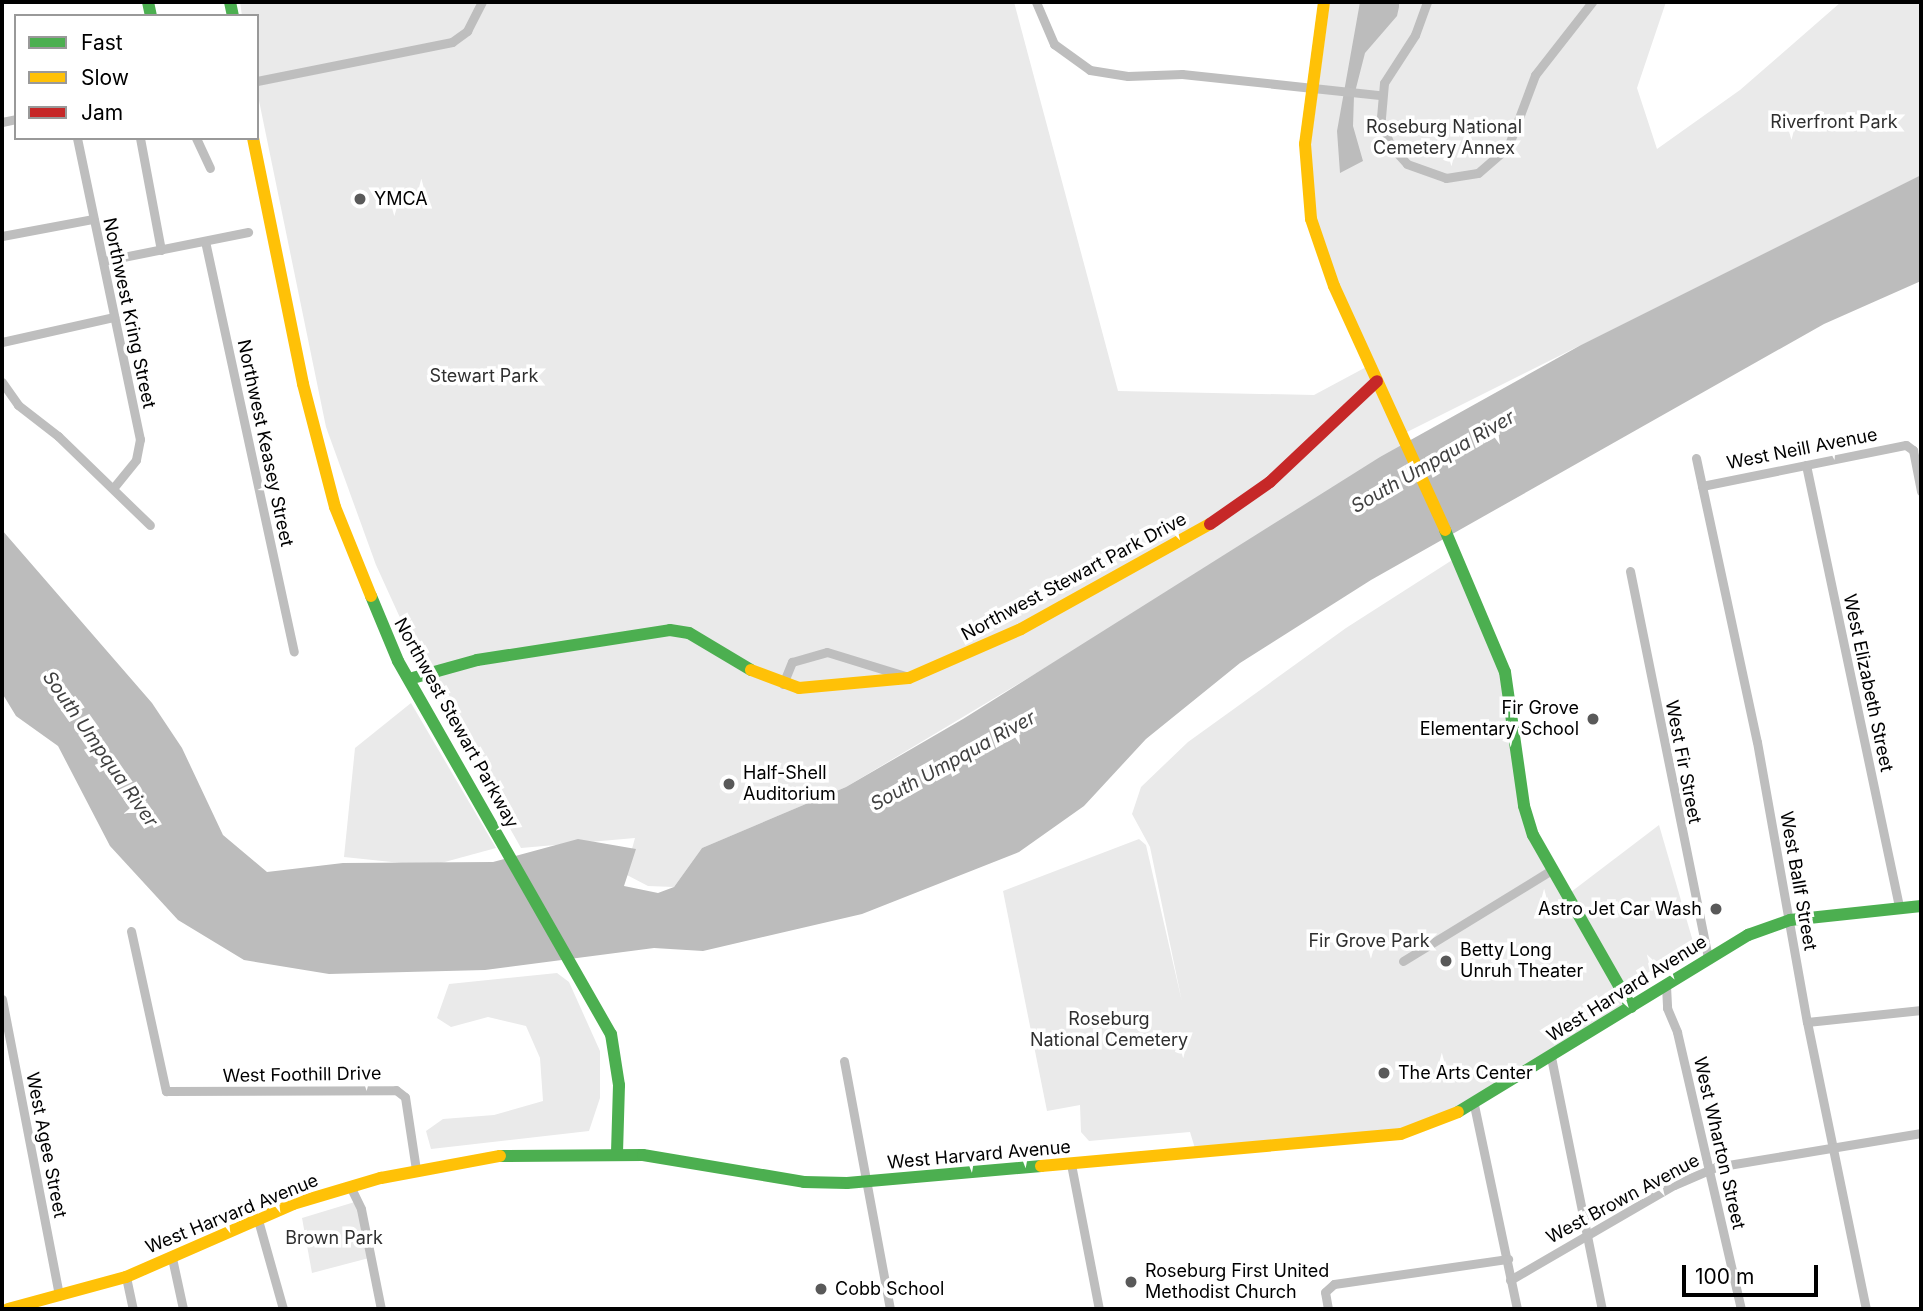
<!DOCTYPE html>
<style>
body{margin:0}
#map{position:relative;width:1923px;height:1311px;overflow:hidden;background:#fff;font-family:Inter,sans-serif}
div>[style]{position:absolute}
.green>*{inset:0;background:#eaeaea}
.water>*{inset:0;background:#bcbcbc}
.street>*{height:9px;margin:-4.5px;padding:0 4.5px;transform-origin:4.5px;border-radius:4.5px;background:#bebebe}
.fast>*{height:12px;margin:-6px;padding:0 6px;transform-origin:6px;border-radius:6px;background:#4caf50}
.slow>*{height:12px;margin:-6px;padding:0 6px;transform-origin:6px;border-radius:6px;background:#ffc107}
.jam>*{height:12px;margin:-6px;padding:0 6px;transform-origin:6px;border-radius:6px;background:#c62828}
.dots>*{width:19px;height:19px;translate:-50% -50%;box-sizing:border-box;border:4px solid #fff;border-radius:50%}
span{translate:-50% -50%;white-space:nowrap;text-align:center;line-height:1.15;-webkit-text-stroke:7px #fff;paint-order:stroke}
.park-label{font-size:18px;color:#2f2f2f}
.poi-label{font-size:18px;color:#000}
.left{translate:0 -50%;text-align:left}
.right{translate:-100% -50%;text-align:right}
.street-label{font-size:18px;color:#000}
.water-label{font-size:19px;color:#404040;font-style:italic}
.frame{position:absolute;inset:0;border:4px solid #000;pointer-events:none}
.legend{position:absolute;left:14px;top:14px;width:245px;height:126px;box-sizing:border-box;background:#fff;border:2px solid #999;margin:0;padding:9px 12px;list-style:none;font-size:21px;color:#000}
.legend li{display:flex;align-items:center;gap:14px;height:35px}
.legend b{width:35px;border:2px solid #999}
.scale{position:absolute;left:1682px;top:1265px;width:136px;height:32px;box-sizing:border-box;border:4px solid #000;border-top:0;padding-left:9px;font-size:21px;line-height:24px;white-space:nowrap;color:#000;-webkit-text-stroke:5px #fff;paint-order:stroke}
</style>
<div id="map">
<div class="green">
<i style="clip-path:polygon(240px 2px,1014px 2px,1118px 391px,1314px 395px,1370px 365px,1334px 286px,1305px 178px,1325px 2px,1666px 2px,1637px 88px,1657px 149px,1740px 90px,1841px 2px,1921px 2px,1921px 175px,1403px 434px,1427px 485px,1080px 647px,846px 787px,702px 848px,674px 887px,648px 886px,625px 874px,635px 838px,521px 848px,438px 701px,376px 565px,326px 427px,257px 91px,257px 16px,242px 16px)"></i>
<i style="clip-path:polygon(1460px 555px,1505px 672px,1529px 823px,1631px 1007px,1512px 1082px,1417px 1130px,1197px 1155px,1190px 1132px,1089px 1141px,1081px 1132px,1080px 1105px,1047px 1111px,1003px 891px,1139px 839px,1146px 845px,1182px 1002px,1150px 847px,1132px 814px,1141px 787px,1188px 742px,1346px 628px)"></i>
<i style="clip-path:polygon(411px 703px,496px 848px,430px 866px,344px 857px,355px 748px)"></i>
<i style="clip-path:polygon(1659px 825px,1694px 945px,1629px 984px,1623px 982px,1571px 892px)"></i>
<i style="clip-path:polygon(557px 973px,569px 982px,600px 1051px,600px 1098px,589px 1131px,431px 1149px,426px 1131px,443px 1119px,494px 1115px,543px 1101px,540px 1058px,526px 1026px,488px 1017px,451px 1027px,437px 1018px,449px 984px)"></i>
<i style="clip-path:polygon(358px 1201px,369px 1258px,312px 1273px,302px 1218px)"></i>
</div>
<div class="water">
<i style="clip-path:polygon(1360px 2px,1399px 2px,1399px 7px,1397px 16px,1365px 53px,1354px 96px,1353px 126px,1363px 161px,1340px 173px,1337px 131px)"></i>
<i style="clip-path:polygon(1921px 175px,1921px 281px,1824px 324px,1371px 580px,1240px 663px,1146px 739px,1084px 806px,1019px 852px,862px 914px,703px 951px,654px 948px,485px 970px,329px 974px,244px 960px,178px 920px,110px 846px,58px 746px,16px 716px,2px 693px,2px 530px,152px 703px,182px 748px,223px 835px,267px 872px,343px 863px,493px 862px,578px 839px,636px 849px,624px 886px,658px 893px,674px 887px,702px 848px,846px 787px,963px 719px,1380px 457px,1581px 345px)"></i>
</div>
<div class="street">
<i style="left:1036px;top:2px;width:46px;rotate:66.8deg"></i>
<i style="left:1054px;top:44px;width:44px;rotate:35.8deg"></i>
<i style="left:1090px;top:70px;width:38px;rotate:9deg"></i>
<i style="left:1128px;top:76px;width:54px;rotate:-2.1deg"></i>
<i style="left:1182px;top:74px;width:199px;rotate:6.1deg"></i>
<i style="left:1427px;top:2px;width:35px;rotate:110deg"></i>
<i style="left:1415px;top:35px;width:57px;rotate:122.9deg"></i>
<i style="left:1384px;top:83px;width:38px;rotate:95deg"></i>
<i style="left:1381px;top:121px;width:26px;rotate:69deg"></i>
<i style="left:1390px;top:145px;width:25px;rotate:48deg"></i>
<i style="left:1407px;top:164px;width:41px;rotate:19.7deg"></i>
<i style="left:1446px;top:178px;width:32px;rotate:-9deg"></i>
<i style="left:1478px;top:173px;width:40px;rotate:-41deg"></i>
<i style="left:1508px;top:147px;width:77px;rotate:-69.4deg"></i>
<i style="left:1535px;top:75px;width:93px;rotate:-52deg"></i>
<i style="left:257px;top:81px;width:199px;rotate:-11.3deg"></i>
<i style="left:452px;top:42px;width:19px;rotate:-36deg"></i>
<i style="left:467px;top:31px;width:33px;rotate:-63deg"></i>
<i style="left:2px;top:122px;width:14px;rotate:-12deg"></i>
<i style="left:77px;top:138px;width:308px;rotate:78.2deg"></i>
<i style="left:140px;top:439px;width:21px;rotate:101deg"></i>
<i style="left:136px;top:460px;width:35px;rotate:129deg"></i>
<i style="left:140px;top:138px;width:114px;rotate:79.4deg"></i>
<i style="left:196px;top:138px;width:33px;rotate:65deg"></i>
<i style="left:2px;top:236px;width:93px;rotate:-10.6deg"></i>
<i style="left:205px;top:241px;width:420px;rotate:77.8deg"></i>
<i style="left:103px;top:261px;width:148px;rotate:-11.3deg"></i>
<i style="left:2px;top:342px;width:115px;rotate:-12.6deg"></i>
<i style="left:2px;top:382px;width:28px;rotate:55deg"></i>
<i style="left:18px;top:405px;width:51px;rotate:37.8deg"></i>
<i style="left:58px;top:436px;width:128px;rotate:44.1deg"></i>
<i style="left:1696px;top:458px;width:290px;rotate:77.9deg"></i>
<i style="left:1757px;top:742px;width:284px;rotate:79.9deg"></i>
<i style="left:1807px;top:1022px;width:293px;rotate:78.4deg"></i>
<i style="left:1806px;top:465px;width:453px;rotate:78.1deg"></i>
<i style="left:1702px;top:486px;width:208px;rotate:-11.4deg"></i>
<i style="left:1906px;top:445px;width:9px;rotate:36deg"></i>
<i style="left:1913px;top:450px;width:42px;rotate:79deg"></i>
<i style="left:1630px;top:571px;width:395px;rotate:78.6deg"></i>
<i style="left:783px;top:684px;width:24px;rotate:-68deg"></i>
<i style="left:792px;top:662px;width:36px;rotate:-16deg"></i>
<i style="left:827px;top:652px;width:82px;rotate:17.1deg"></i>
<i style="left:131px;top:931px;width:164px;rotate:77.7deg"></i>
<i style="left:166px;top:1091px;width:230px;rotate:-0.2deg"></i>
<i style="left:396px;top:1090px;width:11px;rotate:38deg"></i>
<i style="left:405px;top:1097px;width:74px;rotate:81.4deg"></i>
<i style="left:1403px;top:961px;width:172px;rotate:-31.5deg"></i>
<i style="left:1666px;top:986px;width:22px;rotate:87deg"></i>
<i style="left:1667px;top:1008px;width:26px;rotate:67deg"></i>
<i style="left:1677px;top:1032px;width:284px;rotate:77deg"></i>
<i style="left:2px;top:999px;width:302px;rotate:79.1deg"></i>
<i style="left:1807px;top:1022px;width:115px;rotate:-6deg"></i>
<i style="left:1551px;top:1057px;width:257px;rotate:78.6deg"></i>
<i style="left:844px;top:1061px;width:252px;rotate:79.5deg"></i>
<i style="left:1474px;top:1105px;width:208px;rotate:78.1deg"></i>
<i style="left:1071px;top:1164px;width:148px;rotate:79.1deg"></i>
<i style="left:350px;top:1186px;width:25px;rotate:64deg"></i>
<i style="left:361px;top:1209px;width:102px;rotate:78.7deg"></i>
<i style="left:258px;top:1220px;width:92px;rotate:74.3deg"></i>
<i style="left:172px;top:1258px;width:52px;rotate:77.8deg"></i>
<i style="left:126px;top:1277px;width:33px;rotate:78deg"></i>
<i style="left:1510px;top:1280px;width:190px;rotate:-30.1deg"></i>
<i style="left:1674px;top:1185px;width:46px;rotate:-23.2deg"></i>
<i style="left:1716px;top:1167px;width:208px;rotate:-9.4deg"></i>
<i style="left:1328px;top:1309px;width:17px;rotate:-100deg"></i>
<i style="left:1325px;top:1292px;width:12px;rotate:-42deg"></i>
<i style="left:1334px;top:1284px;width:176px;rotate:-8.2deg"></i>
</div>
<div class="fast">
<i style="left:148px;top:2px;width:14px;rotate:78deg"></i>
<i style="left:230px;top:2px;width:14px;rotate:78deg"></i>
<i style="left:1445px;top:530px;width:154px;rotate:67.1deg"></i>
<i style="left:1505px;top:672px;width:135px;rotate:81.9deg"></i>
<i style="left:1524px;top:806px;width:30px;rotate:73deg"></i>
<i style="left:1533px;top:835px;width:198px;rotate:60.3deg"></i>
<i style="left:371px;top:596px;width:70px;rotate:67.4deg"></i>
<i style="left:398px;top:661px;width:430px;rotate:60.3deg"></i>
<i style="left:611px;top:1034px;width:52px;rotate:81.1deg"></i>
<i style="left:619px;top:1085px;width:69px;rotate:91.7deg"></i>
<i style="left:409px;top:679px;width:71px;rotate:-15.6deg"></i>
<i style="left:477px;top:660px;width:195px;rotate:-8.8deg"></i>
<i style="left:670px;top:630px;width:19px;rotate:9deg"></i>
<i style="left:689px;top:633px;width:72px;rotate:30.8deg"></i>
<i style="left:1458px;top:1112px;width:340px;rotate:-31.4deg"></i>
<i style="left:1748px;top:935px;width:45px;rotate:-19.7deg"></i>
<i style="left:1790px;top:920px;width:132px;rotate:-6.1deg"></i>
<i style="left:500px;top:1156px;width:143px;rotate:-0.4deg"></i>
<i style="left:643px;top:1155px;width:163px;rotate:9.5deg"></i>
<i style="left:804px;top:1182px;width:43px;rotate:1.3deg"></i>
<i style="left:847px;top:1183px;width:195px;rotate:-5deg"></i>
</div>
<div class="slow">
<i style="left:1324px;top:2px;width:143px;rotate:97.6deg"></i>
<i style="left:1305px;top:144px;width:75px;rotate:85.4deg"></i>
<i style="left:1311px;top:219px;width:71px;rotate:71.1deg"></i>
<i style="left:1334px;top:286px;width:268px;rotate:65.5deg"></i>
<i style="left:253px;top:138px;width:251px;rotate:78.5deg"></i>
<i style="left:303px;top:384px;width:127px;rotate:75.4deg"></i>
<i style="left:335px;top:507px;width:96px;rotate:68deg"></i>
<i style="left:751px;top:670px;width:51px;rotate:20.6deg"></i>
<i style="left:799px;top:688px;width:110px;rotate:-5.2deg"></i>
<i style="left:909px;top:678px;width:122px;rotate:-23.6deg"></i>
<i style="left:1021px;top:629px;width:216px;rotate:-29.1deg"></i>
<i style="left:1041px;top:1166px;width:361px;rotate:-5.1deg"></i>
<i style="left:1401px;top:1134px;width:61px;rotate:-21.1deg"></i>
<i style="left:8px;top:1309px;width:122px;rotate:-15.2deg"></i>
<i style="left:126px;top:1277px;width:182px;rotate:-23.6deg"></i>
<i style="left:293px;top:1204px;width:92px;rotate:-16.5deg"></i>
<i style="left:381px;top:1178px;width:121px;rotate:-10.5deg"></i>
</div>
<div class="jam">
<i style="left:1210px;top:524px;width:73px;rotate:-35deg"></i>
<i style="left:1270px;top:482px;width:147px;rotate:-43.3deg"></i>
</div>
<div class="dots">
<i style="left:360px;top:199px;background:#595959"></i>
<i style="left:1593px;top:719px;background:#595959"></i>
<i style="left:729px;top:784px;background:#595959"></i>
<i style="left:1716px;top:909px;background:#595959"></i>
<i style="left:1446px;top:961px;background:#595959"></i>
<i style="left:1384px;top:1073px;background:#595959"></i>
<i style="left:1131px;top:1282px;background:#595959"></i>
<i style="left:821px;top:1289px;background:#595959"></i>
</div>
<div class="park-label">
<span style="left:1834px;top:122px">Riverfront Park</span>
<span style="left:1444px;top:138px">Roseburg National<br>Cemetery Annex</span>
<span style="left:484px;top:376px">Stewart Park</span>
<span style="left:1369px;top:941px">Fir Grove Park</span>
<span style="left:1109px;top:1030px">Roseburg<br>National Cemetery</span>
<span style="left:334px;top:1238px">Brown Park</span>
</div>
<div class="poi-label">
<span class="left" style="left:374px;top:199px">YMCA</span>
<span class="right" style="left:1579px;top:719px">Fir Grove<br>Elementary School</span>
<span class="left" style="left:743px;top:784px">Half-Shell<br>Auditorium</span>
<span class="right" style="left:1702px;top:909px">Astro Jet Car Wash</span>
<span class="left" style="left:1460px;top:961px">Betty Long<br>Unruh Theater</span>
<span class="left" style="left:1398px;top:1073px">The Arts Center</span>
<span class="left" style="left:1145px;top:1282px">Roseburg First United<br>Methodist Church</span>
<span class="left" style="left:835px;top:1289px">Cobb School</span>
</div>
<div class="street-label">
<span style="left:129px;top:313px;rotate:78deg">Northwest Kring Street</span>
<span style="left:265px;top:443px;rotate:78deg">Northwest Keasey Street</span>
<span style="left:1802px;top:449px;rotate:-11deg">West Neill Avenue</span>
<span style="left:1074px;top:577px;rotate:-28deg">Northwest Stewart Park Drive</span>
<span style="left:1868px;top:683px;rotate:78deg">West Elizabeth Street</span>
<span style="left:456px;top:723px;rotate:61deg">Northwest Stewart Parkway</span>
<span style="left:1683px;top:762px;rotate:79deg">West Fir Street</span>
<span style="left:1798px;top:881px;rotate:80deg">West Ballf Street</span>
<span style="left:1627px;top:989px;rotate:-32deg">West Harvard Avenue</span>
<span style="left:302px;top:1075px;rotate:-1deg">West Foothill Drive</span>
<span style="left:1719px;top:1143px;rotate:77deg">West Wharton Street</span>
<span style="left:46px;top:1145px;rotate:79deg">West Agee Street</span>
<span style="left:979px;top:1155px;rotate:-5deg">West Harvard Avenue</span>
<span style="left:1623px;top:1199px;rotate:-28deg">West Brown Avenue</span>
<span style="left:232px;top:1214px;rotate:-22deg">West Harvard Avenue</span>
</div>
<div class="water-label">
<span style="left:1433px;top:462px;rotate:-30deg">South Umpqua River</span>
<span style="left:100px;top:749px;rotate:55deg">South Umpqua River</span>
<span style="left:953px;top:761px;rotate:-29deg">South Umpqua River</span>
</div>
<div class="frame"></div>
<ul class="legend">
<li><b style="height:9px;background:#4caf50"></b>Fast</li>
<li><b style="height:9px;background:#ffc107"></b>Slow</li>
<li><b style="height:9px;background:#c62828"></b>Jam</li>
</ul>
<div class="scale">100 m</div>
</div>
